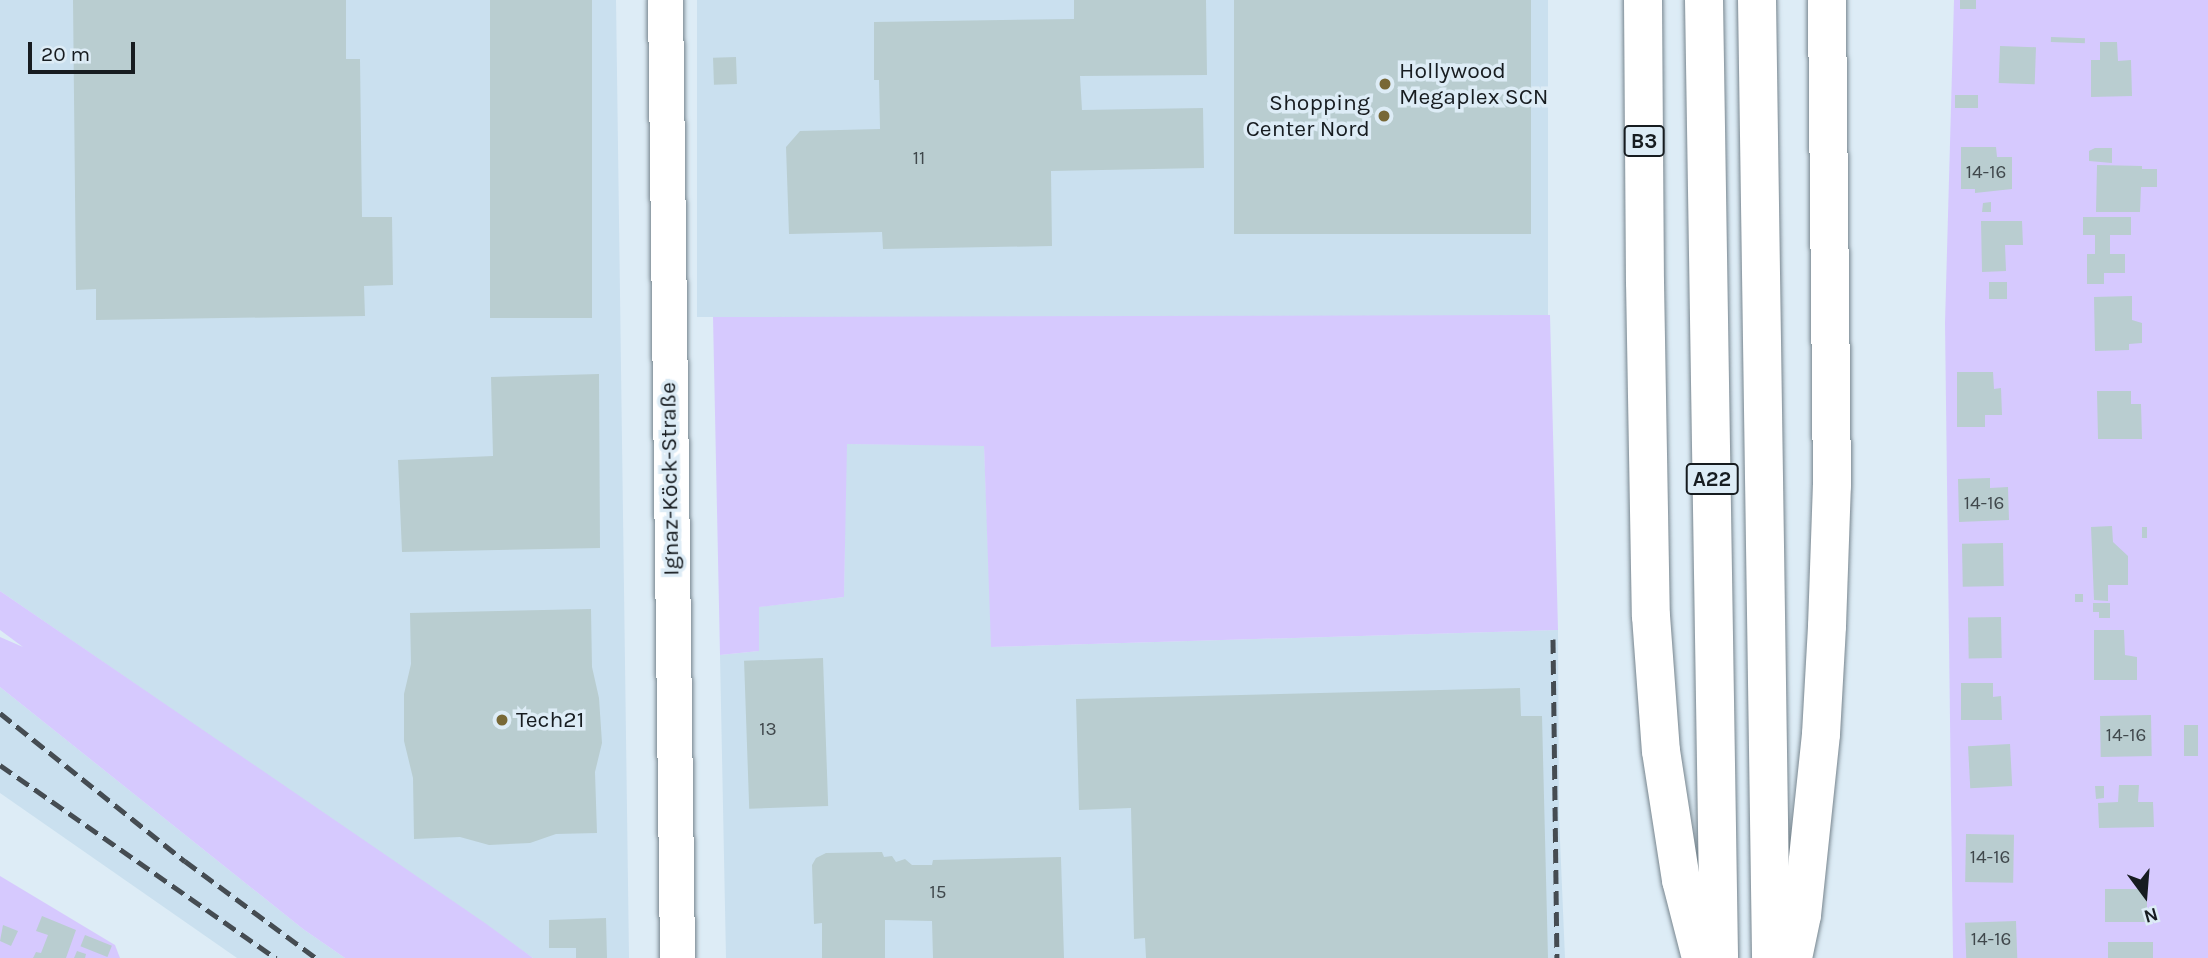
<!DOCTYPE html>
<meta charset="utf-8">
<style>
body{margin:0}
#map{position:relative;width:2208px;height:958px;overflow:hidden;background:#ddecf6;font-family:Karla,sans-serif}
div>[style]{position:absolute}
.built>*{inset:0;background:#cae0ef;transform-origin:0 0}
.green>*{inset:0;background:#d6c9fe}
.building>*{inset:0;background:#b9cdd0;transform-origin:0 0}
.roads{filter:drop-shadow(0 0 2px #77858e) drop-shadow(0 0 2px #77858e)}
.minor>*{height:35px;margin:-17.5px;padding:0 17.5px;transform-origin:17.5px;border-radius:17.5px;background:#fff}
.primary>*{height:38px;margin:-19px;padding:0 19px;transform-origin:19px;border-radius:19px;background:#fff}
.motorway>*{height:38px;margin:-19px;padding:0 19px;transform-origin:19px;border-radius:19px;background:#fff}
.rail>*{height:5px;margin-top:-2.5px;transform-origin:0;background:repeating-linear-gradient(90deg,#454c52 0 14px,transparent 0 21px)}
.dots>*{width:19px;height:19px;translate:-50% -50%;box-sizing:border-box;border:4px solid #ddecf6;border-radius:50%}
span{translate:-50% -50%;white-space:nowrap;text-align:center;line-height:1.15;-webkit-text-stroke:7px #ddecf6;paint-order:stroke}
.number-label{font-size:19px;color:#40484c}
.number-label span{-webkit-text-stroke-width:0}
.shield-label span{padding:2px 5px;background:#ddecf6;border:2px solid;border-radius:5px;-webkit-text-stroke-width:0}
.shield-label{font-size:21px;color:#171c20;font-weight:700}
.poi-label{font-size:23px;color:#171c20}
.left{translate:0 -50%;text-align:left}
.right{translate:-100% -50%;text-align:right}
.street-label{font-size:23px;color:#171c20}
.north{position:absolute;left:2110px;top:860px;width:70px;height:70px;-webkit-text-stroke:5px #ddecf6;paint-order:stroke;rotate:164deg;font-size:19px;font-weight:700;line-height:28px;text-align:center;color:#171c20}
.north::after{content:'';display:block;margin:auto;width:24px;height:32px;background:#171c20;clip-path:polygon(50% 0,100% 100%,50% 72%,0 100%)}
.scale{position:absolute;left:28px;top:42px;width:107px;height:32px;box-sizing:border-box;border:4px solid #171c20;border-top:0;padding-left:9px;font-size:21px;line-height:24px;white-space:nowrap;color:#171c20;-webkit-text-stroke:5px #ddecf6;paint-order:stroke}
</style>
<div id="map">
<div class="built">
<i style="clip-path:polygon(0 0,616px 0,629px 958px,533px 958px,0 591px)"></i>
<i style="left:697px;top:0;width:851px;height:317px"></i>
<i style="clip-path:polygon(846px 444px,984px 445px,992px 647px,1558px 630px,1559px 816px,1565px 958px,726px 958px,720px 655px,759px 651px,758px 607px,844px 597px)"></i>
<i style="clip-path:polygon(0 687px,303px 929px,345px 958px,237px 958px,0 793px)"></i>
</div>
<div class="green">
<i style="clip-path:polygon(1954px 0,2208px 0,2208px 958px,1953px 958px,1945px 323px)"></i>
<i style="clip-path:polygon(1550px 315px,1558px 630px,991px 647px,984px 446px,847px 444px,844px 597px,759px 607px,759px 651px,720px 655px,713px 317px)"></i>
<i style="clip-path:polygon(0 591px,485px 923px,533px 958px,345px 958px,303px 929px,0 687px,0 637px,23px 647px,0 630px)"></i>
<i style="clip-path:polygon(0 876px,115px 945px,120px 958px,0 958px)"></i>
</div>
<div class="building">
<i style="clip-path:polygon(73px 0,346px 0,346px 59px,360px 59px,362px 217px,392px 217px,393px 285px,364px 286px,365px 316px,96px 320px,96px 289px,76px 290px)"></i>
<i style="left:490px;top:0;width:102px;height:318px"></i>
<i style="clip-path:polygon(1074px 0,1206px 0,1207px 75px,1080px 76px,1082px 110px,1203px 108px,1204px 168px,1051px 171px,1052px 246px,883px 249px,882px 232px,789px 234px,786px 147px,800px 131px,880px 129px,879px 80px,874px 80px,874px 22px,1074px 19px)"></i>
<i style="left:1234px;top:0;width:297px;height:234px"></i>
<i style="left:1960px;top:0;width:16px;height:9px"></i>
<i style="left:2051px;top:37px;width:34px;height:5px;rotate:2deg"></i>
<i style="clip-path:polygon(2100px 42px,2117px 42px,2118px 61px,2131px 60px,2132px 96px,2091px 97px,2091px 60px,2100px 60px)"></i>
<i style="left:2000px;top:46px;width:36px;height:37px;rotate:2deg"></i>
<i style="left:736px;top:57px;width:27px;height:23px;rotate:88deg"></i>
<i style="left:1955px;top:95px;width:23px;height:13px"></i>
<i style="clip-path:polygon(1961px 147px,1996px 147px,1997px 157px,2012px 157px,2012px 189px,1975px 193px,1975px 189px,1961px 189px)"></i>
<i style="clip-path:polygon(2095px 148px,2112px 148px,2112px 163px,2089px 161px,2089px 151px)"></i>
<i style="clip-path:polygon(2097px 165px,2142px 166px,2142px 169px,2157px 169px,2157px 187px,2141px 187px,2140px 212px,2096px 212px)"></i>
<i style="clip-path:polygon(1991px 202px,1991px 212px,1982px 212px,1983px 203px)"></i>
<i style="clip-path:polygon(2083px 217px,2131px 217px,2131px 235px,2110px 235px,2110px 254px,2125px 254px,2125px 273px,2104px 273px,2104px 284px,2087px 284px,2087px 254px,2095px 254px,2095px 235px,2083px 235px)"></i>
<i style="clip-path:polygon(1981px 221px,2022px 221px,2023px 245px,2005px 245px,2006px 271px,1982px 272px)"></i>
<i style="left:2007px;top:282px;width:17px;height:18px;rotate:90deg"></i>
<i style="clip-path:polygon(2132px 296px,2132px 320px,2142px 323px,2142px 343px,2129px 344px,2129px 350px,2095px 351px,2094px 297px)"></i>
<i style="clip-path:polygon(1957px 372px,1993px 372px,1994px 389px,2001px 388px,2002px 415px,1985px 415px,1985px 427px,1957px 427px)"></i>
<i style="clip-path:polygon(599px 374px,600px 548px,402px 552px,398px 460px,493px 456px,491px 377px)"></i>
<i style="clip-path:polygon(2097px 391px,2131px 391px,2131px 404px,2141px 404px,2142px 439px,2098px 439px)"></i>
<i style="clip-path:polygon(1990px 478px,1990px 488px,2008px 487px,2009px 520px,1959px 522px,1958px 479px)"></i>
<i style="clip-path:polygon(2112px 526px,2113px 542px,2128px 556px,2128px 585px,2108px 585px,2108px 601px,2094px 600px,2091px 527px)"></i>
<i style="left:2147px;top:527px;width:11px;height:5px;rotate:90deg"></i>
<i style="left:2003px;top:543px;width:43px;height:41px;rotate:89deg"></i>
<i style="left:2075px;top:594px;width:8px;height:8px"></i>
<i style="clip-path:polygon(2093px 603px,2110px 603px,2110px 618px,2099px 618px,2099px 612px,2093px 612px)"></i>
<i style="clip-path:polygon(591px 609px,592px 667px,599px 698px,602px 743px,595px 772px,597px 833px,556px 834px,530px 843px,489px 845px,460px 837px,414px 839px,413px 778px,404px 741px,404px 694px,411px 664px,410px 613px)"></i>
<i style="left:2001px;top:617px;width:41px;height:33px;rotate:89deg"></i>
<i style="clip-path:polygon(2094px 630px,2124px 630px,2125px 655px,2137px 657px,2137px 680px,2094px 680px)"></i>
<i style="left:823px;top:658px;width:148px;height:79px;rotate:88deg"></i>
<i style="clip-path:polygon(1961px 683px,1993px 683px,1993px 697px,2001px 696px,2002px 720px,1961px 720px)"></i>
<i style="clip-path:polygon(1520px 688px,1521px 716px,1542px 716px,1548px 958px,1146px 958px,1145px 938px,1134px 939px,1131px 808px,1079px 810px,1076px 699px)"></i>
<i style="left:2151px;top:715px;width:41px;height:51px;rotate:89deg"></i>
<i style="left:2198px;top:725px;width:31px;height:14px;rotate:90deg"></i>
<i style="left:2010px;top:744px;width:42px;height:42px;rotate:87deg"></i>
<i style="clip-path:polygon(2119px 785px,2139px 785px,2138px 802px,2153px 802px,2154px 827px,2099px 828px,2098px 803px,2118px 802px)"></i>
<i style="clip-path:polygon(2095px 786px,2104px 786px,2104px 798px,2096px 799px)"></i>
<i style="left:1966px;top:834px;width:48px;height:48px;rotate:1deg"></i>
<i style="clip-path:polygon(882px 852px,884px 857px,892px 856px,896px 862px,905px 859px,912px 865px,932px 865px,933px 860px,1061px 857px,1064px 958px,933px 958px,932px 921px,885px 920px,885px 958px,822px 958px,822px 923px,814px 924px,812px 865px,816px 858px,826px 853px)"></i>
<i style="left:2105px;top:889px;width:42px;height:33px"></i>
<i style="clip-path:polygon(42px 916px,76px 930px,66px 958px,33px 958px,36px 952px,41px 953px,48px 935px,36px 931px)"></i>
<i style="clip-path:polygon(606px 918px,607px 958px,576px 958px,576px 948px,549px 948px,549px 920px)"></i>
<i style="left:2016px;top:921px;width:37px;height:51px;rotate:88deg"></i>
<i style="clip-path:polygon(3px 925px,18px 931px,11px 946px,0 941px)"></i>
<i style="left:85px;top:935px;width:29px;height:12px;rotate:22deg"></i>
<i style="left:2108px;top:942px;width:45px;height:16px"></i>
<i style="clip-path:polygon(77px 951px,86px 954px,85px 958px,74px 958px)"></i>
</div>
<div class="roads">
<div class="minor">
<i style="left:665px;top:0;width:958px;rotate:89.28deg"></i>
</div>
<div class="primary">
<i style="left:1643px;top:0;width:282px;rotate:89.6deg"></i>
</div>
<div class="motorway">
<i style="left:1704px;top:0;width:958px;rotate:89.1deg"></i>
<i style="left:1757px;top:0;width:958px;rotate:89.16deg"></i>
<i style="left:1645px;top:282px;width:334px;rotate:89deg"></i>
<i style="left:1651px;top:616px;width:135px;rotate:85.8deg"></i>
<i style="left:1661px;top:751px;width:131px;rotate:81.2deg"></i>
<i style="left:1681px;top:880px;width:81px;rotate:75.6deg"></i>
<i style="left:1793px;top:958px;width:44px;rotate:-78.2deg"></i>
<i style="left:1802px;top:915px;width:182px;rotate:-84deg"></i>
<i style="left:1821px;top:734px;width:108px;rotate:-86.8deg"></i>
<i style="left:1827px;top:626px;width:140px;rotate:-88deg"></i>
<i style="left:1832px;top:486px;width:486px;rotate:-90.6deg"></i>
</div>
</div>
<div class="rail">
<i style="left:1553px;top:639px;width:319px;rotate:89.3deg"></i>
<i style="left:0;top:713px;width:237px;rotate:38.7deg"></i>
<i style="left:185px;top:861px;width:163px;rotate:36.5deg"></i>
<i style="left:0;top:765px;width:337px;rotate:35deg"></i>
</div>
<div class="dots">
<i style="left:1385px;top:84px;background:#786836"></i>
<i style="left:1384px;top:116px;background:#786836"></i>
<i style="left:502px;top:720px;background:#786836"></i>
</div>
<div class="number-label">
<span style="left:919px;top:159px">11</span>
<span style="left:1986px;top:173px">14-16</span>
<span style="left:1984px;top:504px">14-16</span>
<span style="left:768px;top:730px">13</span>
<span style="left:2126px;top:736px">14-16</span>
<span style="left:1990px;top:858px">14-16</span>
<span style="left:938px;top:893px">15</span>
<span style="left:1991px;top:940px">14-16</span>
</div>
<div class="shield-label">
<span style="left:1644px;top:141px">B3</span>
<span style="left:1712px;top:479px">A22</span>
</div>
<div class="poi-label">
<span class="left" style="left:1399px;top:84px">Hollywood<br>Megaplex SCN</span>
<span class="right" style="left:1370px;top:116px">Shopping<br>Center Nord</span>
<span class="left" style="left:516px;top:720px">Tech21</span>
</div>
<div class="street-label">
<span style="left:670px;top:479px;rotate:-91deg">Ignaz-Köck-Straße</span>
</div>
<div class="north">N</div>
<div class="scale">20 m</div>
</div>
